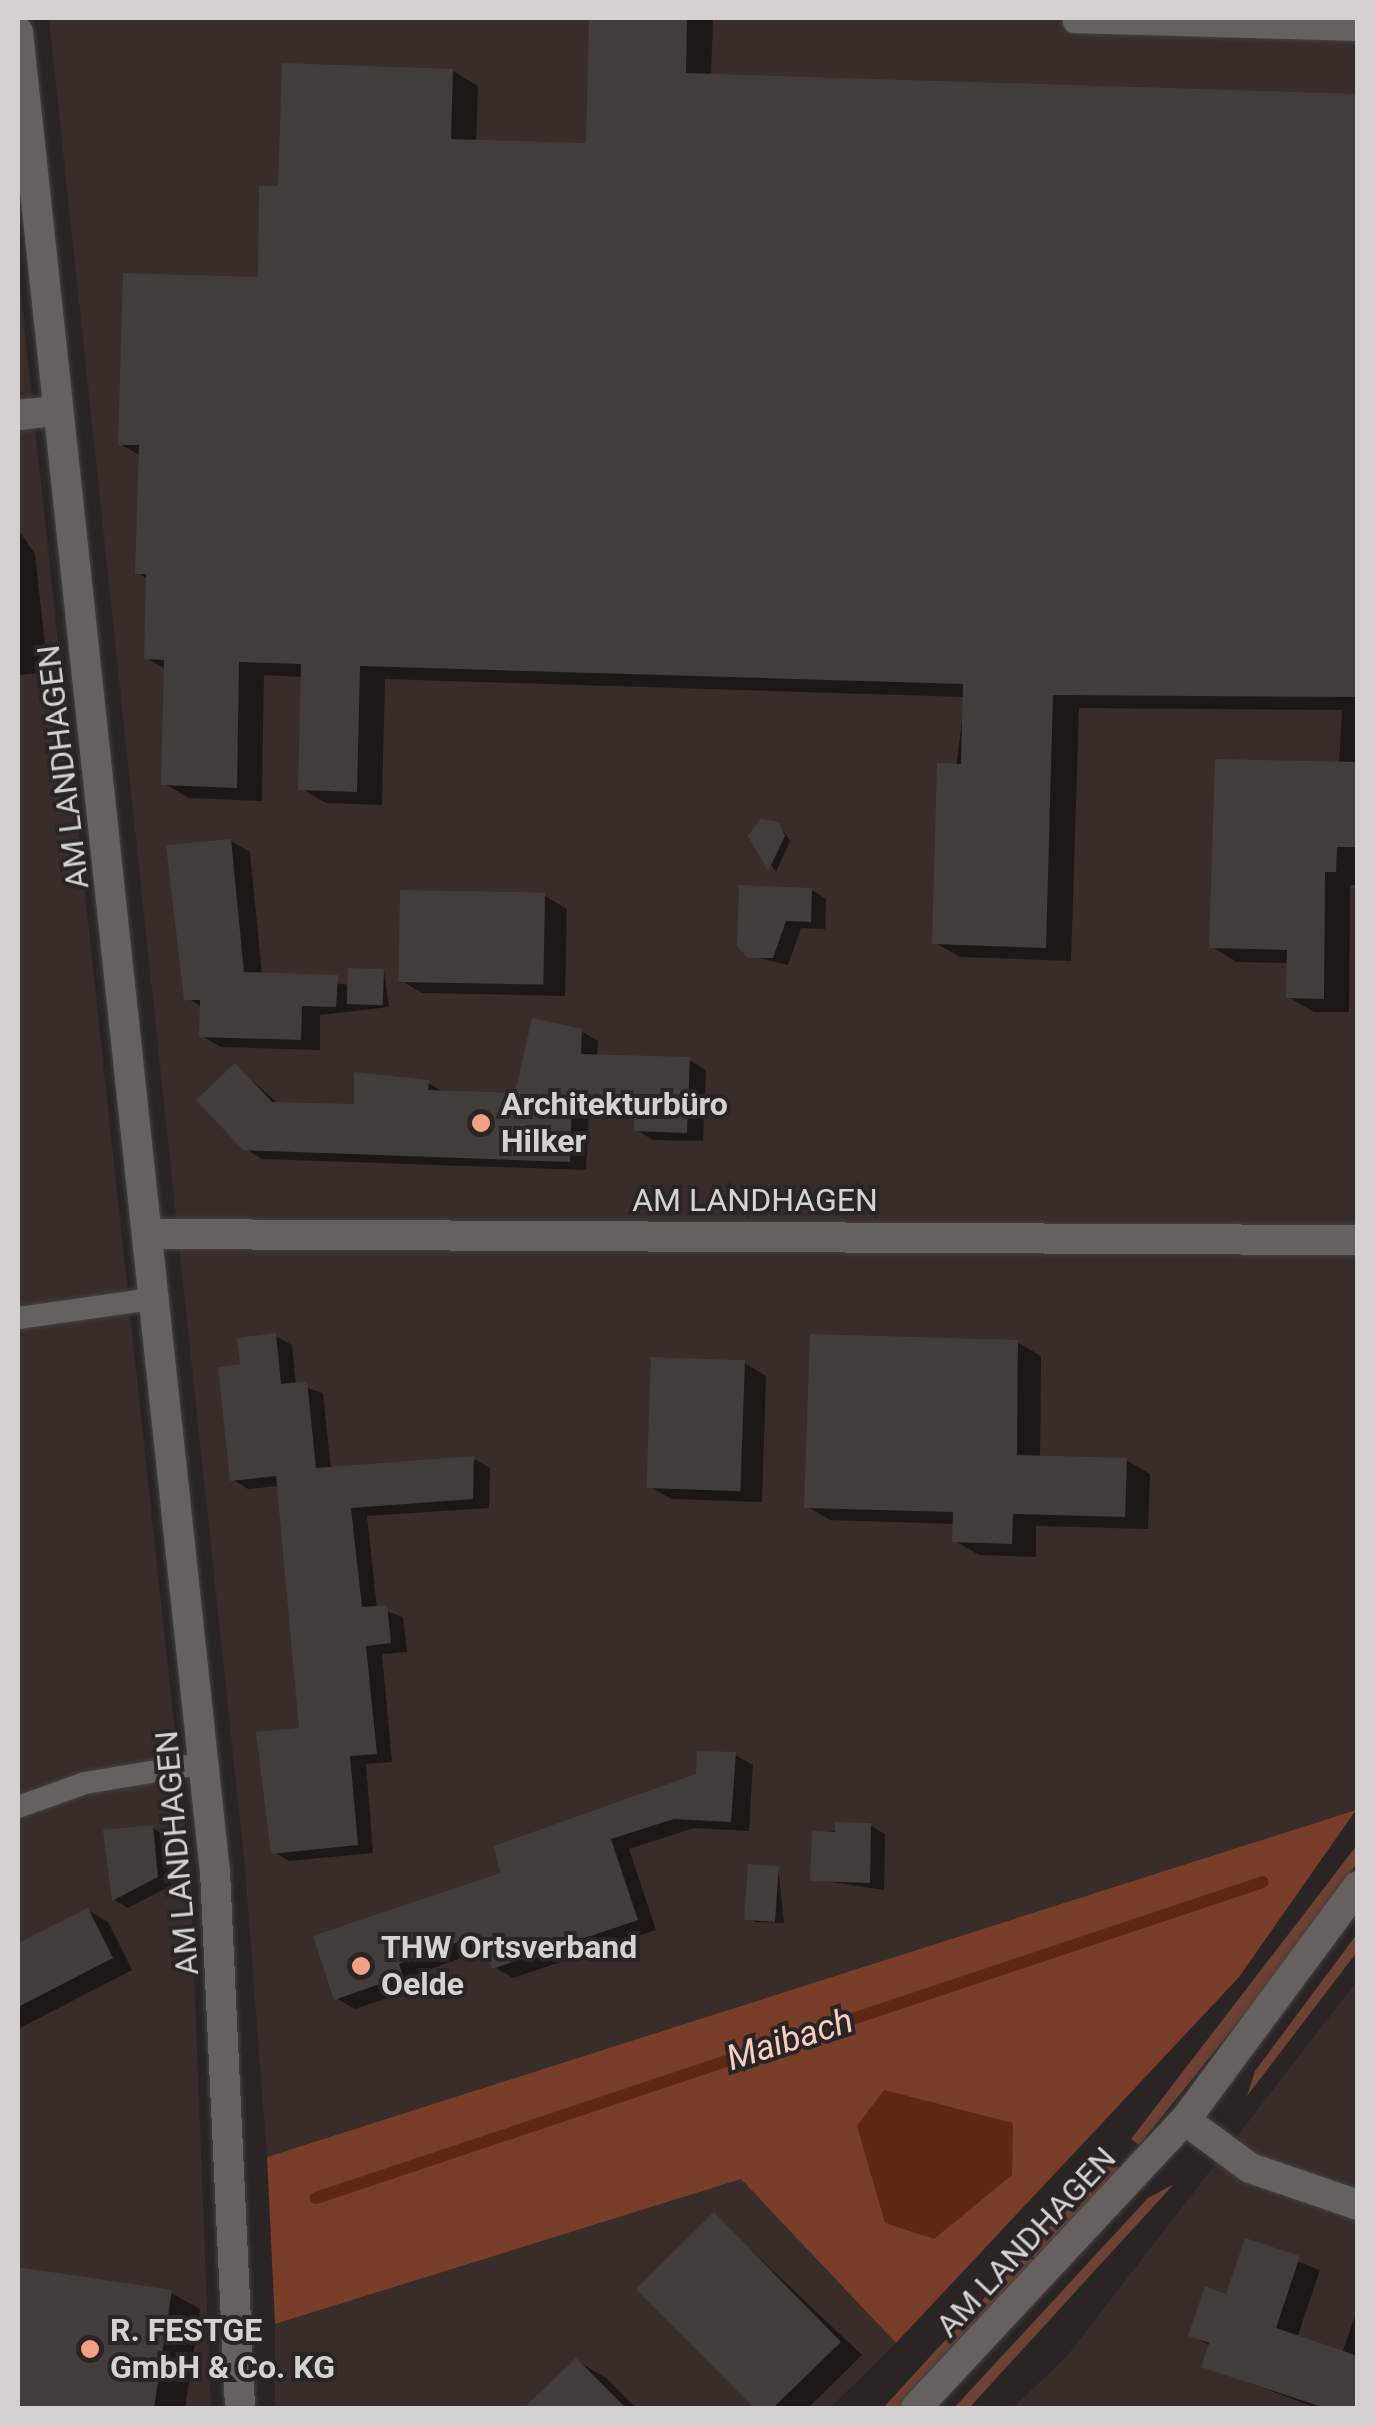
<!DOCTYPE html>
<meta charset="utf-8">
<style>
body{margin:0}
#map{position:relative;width:1375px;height:2426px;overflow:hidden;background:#2a2524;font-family:Roboto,sans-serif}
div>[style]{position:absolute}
.built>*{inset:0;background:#382d29}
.green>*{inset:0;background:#6e4234}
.forest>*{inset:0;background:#793e2a}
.water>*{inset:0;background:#5f2613}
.shadow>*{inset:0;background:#0007}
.stream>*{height:12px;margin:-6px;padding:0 6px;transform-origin:6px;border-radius:6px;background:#5f2613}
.building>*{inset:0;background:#423d3b;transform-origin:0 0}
.roads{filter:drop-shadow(0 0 2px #444140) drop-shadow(0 0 2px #444140)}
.lane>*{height:22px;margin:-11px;padding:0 11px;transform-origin:11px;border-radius:11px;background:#66615f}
.street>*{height:30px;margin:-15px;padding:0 15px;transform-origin:15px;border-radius:15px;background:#66615f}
.secondary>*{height:30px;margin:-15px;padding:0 15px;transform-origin:15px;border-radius:15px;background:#66615f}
.dots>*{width:28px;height:28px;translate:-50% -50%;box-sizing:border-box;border:5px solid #2a2524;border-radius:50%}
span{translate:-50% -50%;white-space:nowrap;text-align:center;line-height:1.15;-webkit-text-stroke:8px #2a2524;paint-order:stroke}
.street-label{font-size:32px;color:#d4d1d0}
.poi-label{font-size:32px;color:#d4d1d0;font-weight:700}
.left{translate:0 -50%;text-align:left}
.water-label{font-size:35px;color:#f6cfc3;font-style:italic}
.frame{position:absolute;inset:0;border:20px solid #d4d1d0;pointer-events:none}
</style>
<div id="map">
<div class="built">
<i style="clip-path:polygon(49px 18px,1357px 18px,1356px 1810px,267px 2157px,245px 1867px)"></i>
<i style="clip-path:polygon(18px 270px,190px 1874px,211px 2408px,18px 2408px)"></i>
<i style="clip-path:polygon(1357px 1981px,1357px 2408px,1013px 2408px,1067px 2356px)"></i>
<i style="clip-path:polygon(741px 2178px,896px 2343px,830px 2408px,275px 2408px,275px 2324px)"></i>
</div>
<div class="green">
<i style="clip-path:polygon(1357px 1845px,1357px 1863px,1285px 1964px,1139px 2145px,1131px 2139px)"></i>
<i style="clip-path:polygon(1357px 1934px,1357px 1952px,1247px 2096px,1255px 2071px)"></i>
<i style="clip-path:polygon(1110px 2161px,1119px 2169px,948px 2359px,899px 2408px,883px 2408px)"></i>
<i style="clip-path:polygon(1174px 2184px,969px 2408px,954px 2408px,1148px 2198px)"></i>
</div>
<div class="forest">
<i style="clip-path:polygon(1356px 1810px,1239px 1977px,896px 2343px,741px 2179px,275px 2324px,267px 2157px)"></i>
</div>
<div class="water">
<i style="clip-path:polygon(884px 2090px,1013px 2123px,1012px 2175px,934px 2239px,885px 2223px,857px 2126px)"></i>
</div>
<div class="shadow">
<i style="clip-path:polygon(592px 18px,713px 18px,711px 77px,1358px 96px,1358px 885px,1350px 885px,1349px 1012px,1314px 1012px,1288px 997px,1289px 963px,1237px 962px,1212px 947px,1339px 764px,1342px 710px,1079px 708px,1071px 961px,960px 957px,934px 942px,965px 697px,385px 679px,382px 805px,326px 803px,300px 788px,303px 677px,264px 675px,262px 801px,189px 798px,163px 783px,166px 669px,146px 658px,148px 579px,137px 573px,141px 456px,120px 444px,260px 279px,281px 189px,453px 71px,478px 86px,476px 142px,588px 146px)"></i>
<i style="clip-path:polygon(18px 529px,35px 554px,48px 672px,18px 675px)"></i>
<i style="clip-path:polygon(780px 826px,790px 841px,776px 872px,751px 836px)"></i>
<i style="clip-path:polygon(231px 841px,250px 852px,262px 975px,351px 985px,384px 971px,389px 1007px,320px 1015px,320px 1050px,221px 1047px,201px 1036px,202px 1007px,187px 998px)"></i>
<i style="clip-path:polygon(812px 890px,826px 899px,825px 929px,801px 928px,788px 965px,750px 956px)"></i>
<i style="clip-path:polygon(545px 896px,567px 909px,565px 996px,422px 993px,400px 980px)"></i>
<i style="clip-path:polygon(581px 1031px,598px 1041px,597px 1057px,689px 1060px,706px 1070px,703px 1141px,653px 1140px,636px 1130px,637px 1105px,589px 1109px,586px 1170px,262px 1159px,244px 1148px,235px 1066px,280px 1105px,356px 1107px,428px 1083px,446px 1093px,517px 1096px)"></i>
<i style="clip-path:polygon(275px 1336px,292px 1345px,296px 1384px,323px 1393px,331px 1470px,474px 1459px,490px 1468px,489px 1508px,367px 1516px,377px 1608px,403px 1617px,407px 1652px,382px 1654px,392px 1762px,366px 1764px,373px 1853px,289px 1861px,272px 1851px,302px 1730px,279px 1486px,248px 1489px,232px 1479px,242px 1367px)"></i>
<i style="clip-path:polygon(1017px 1342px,1041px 1356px,1040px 1458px,1126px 1460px,1150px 1474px,1148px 1529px,1036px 1526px,1036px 1557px,979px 1555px,955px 1541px,955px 1524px,830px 1520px,806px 1506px)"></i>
<i style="clip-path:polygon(744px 1363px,766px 1376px,762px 1502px,672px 1499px,650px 1487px)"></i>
<i style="clip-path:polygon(735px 1755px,753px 1765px,749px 1831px,694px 1828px,629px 1849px,656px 1930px,513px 1978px,494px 1967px,488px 1948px,417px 1974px,420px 1987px,355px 2009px,336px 1998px,503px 1875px)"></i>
<i style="clip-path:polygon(871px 1826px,885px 1834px,884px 1890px,812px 1879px,814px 1834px)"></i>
<i style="clip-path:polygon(152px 1828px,167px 1836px,172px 1885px,128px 1908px,114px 1900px)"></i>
<i style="clip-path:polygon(778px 1868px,784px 1923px,755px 1922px,749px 1918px)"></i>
<i style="clip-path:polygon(88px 1910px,108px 1922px,132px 1970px,18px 2029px,18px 1946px)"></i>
<i style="clip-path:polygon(715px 2216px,862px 2355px,808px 2408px,757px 2408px,640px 2289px)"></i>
<i style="clip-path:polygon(1246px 2241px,1320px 2270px,1297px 2338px,1342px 2353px,1358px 2308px,1358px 2408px,1317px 2408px,1204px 2366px,1210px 2346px,1191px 2335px,1227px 2297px)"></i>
<i style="clip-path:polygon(18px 2269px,171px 2293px,200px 2309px,185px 2408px,18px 2408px)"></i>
<i style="clip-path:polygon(577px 2361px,606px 2378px,636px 2408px,528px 2408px)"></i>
</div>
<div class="stream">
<i style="left:316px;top:2198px;width:998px;rotate:-18.45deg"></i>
</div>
<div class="building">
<i style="clip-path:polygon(589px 18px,687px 18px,686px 73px,1358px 94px,1358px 697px,1053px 695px,1046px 948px,932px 944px,937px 763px,961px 764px,963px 684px,360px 666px,357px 792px,298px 790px,301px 664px,239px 662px,237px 788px,161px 785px,164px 660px,144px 659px,146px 574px,135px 574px,139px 445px,118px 445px,123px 273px,258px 277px,259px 186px,278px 186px,282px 63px,453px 69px,451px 139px,586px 143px)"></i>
<i style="clip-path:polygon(1215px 759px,1358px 762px,1358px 847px,1337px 847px,1336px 872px,1325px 872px,1324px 999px,1286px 998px,1287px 950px,1209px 948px)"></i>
<i style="clip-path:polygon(760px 819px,779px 822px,785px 836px,768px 871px,748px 836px)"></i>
<i style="clip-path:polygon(231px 839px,244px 972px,338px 975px,336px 1007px,302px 1006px,301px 1040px,199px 1037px,200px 1000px,184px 1000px,166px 845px)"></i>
<i style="clip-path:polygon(739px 885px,812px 888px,811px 922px,786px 921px,773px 958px,748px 958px,737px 946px)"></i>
<i style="left:400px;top:890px;width:145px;height:92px;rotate:1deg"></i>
<i style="left:348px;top:968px;width:36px;height:36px;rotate:2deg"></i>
<i style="clip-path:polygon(532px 1018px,582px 1029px,581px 1054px,690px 1057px,687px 1133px,634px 1131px,634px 1096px,572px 1101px,570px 1162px,243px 1150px,196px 1100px,235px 1063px,272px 1102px,354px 1104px,354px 1072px,429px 1080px,428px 1090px,515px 1093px)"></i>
<i style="clip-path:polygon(276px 1333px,281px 1384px,307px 1381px,316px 1468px,474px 1456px,473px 1499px,351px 1508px,362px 1607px,387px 1605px,391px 1643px,366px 1646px,377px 1754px,350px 1756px,358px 1845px,271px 1854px,256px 1732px,299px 1728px,276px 1476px,230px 1481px,218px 1367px,240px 1364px,237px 1338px)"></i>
<i style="clip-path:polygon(810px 1334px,1018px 1340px,1017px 1455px,1127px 1458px,1125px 1517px,1013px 1514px,1012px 1544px,952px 1542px,953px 1512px,804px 1508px)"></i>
<i style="left:651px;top:1357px;width:94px;height:131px;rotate:2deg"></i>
<i style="clip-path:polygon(697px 1751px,736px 1752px,731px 1822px,674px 1819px,611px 1839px,638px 1920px,492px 1969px,480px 1934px,399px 1964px,403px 1976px,334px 2000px,313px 1936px,500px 1873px,494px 1846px,696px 1774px)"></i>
<i style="clip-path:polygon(835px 1822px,871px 1823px,870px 1883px,810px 1881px,812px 1831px,835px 1832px)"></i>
<i style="clip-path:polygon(153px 1825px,158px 1877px,112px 1901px,103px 1830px)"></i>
<i style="left:748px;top:1864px;width:31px;height:56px;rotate:4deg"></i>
<i style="clip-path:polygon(88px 1908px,113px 1958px,18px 2007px,18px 1943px)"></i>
<i style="clip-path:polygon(714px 2212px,841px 2342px,773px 2408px,754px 2408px,636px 2289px)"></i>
<i style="clip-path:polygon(1245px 2238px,1300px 2256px,1276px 2328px,1358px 2356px,1358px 2408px,1325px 2408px,1201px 2367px,1209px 2343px,1188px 2336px,1205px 2286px,1226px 2294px)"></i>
<i style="clip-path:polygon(18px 2267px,172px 2290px,154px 2408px,18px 2408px)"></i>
<i style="clip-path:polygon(576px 2358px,626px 2408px,524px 2408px)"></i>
</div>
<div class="roads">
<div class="lane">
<i style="left:1074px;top:22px;width:284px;rotate:1.6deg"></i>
<i style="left:18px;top:1318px;width:141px;rotate:-8.1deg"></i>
<i style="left:18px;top:1807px;width:71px;rotate:-19.7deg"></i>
<i style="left:85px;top:1783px;width:122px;rotate:-9.5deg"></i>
</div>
<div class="street">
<i style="left:18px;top:32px;width:1850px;rotate:83.89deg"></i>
<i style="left:215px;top:1871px;width:538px;rotate:87.33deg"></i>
<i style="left:18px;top:415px;width:39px;rotate:-6deg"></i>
<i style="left:152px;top:1234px;width:1206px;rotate:0.29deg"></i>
<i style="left:1185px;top:2120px;width:81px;rotate:36.4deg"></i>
<i style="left:1250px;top:2168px;width:114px;rotate:18.9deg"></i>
</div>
<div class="secondary">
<i style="left:916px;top:2408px;width:394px;rotate:-47deg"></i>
<i style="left:1185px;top:2120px;width:291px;rotate:-53.5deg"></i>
</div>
</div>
<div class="dots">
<i style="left:481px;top:1123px;background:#f39f84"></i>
<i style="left:361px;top:1966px;background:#f39f84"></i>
<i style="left:90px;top:2349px;background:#f39f84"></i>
</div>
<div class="street-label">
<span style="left:63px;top:767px;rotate:-97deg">AM LANDHAGEN</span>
<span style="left:755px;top:1200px">AM LANDHAGEN</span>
<span style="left:177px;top:1853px;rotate:-95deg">AM LANDHAGEN</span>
<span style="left:1026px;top:2242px;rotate:-47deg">AM LANDHAGEN</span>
</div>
<div class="poi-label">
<span class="left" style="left:501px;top:1123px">Architekturbüro<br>Hilker</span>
<span class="left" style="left:381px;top:1966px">THW Ortsverband<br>Oelde</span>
<span class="left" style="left:110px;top:2349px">R. FESTGE<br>GmbH &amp; Co. KG</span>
</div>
<div class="water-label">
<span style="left:790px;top:2040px;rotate:-18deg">Maibach</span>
</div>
<div class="frame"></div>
</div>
